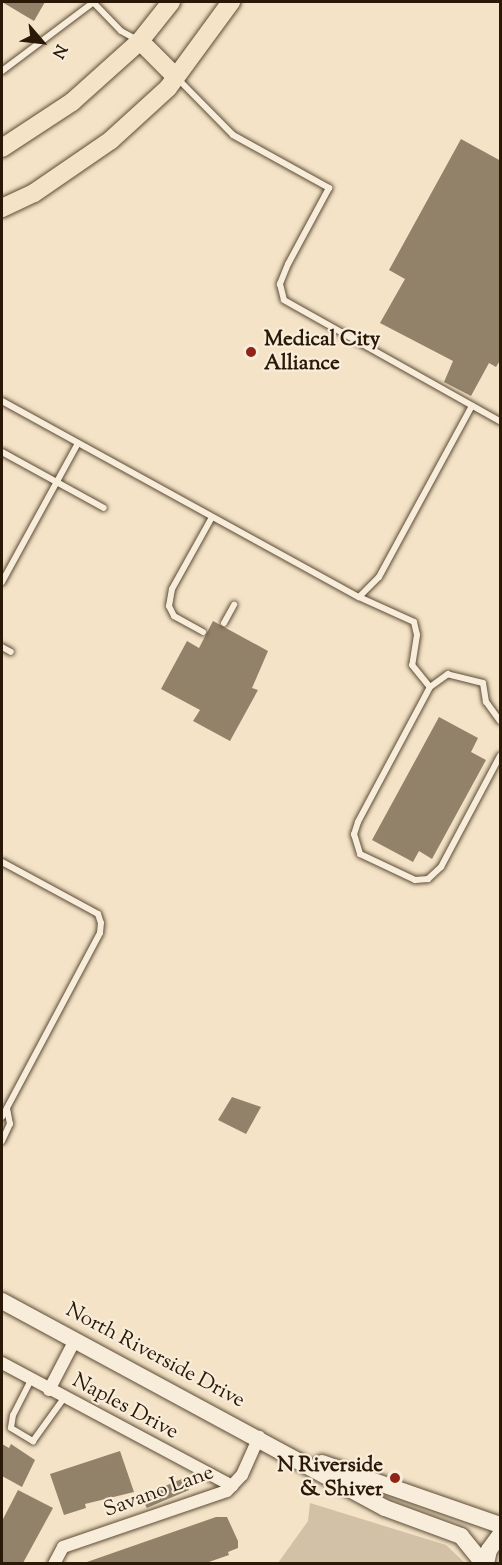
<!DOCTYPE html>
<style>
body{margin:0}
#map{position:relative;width:502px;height:1565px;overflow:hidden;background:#f4e3c7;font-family:"Sorts Mill Goudy",serif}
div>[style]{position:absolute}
.green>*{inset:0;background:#d2c1a6}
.building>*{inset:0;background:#93826a;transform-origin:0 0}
.roads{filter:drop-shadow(0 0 2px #5c4c36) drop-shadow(0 0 2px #5c4c36)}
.lane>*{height:6px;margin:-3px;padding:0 3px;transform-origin:3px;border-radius:3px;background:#f8eddb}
.street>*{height:12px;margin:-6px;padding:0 6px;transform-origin:6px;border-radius:6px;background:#f8eddb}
.secondary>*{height:16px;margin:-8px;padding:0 8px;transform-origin:8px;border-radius:8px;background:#f8eddb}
.primary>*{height:18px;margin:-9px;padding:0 9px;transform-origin:9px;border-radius:9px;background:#f4e3c7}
.dots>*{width:16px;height:16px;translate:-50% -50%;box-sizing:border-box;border:3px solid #f8eddb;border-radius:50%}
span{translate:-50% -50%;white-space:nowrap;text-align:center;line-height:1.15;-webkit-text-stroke:4.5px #f8eddb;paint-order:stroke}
.poi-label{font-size:21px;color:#2a1906;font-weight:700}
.left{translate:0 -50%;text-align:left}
.right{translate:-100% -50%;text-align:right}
.street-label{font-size:21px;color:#2a1906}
.frame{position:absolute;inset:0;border:3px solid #2a1906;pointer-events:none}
.north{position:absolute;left:12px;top:12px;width:60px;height:60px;-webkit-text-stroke:4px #f8eddb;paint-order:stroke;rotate:118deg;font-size:16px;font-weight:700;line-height:24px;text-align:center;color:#2a1906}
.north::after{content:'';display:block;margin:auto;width:21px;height:27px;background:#2a1906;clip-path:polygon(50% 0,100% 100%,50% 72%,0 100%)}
</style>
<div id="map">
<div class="green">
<i style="clip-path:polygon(310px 1503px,446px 1545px,465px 1563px,278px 1563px,308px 1521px)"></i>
</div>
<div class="building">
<i style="clip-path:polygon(2px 2px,45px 2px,34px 21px)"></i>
<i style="clip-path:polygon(461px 139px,501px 161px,501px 359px,496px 367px,489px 363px,471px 396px,444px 382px,453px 361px,380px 323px,405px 279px,389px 270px)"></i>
<i style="clip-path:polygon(213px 621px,268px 651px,252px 688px,258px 690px,230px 741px,193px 721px,200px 710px,161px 689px,187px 641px,199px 648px)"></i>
<i style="clip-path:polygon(439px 717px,478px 738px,471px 752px,486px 760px,432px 859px,419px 851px,413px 862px,372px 840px)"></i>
<i style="clip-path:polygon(232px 1097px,261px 1107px,246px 1134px,218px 1120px)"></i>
<i style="clip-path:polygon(2px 1444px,9px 1448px,11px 1444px,35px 1460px,22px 1487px,2px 1476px)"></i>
<i style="clip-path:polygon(120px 1451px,134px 1492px,85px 1504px,86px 1508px,64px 1515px,50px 1474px)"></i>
<i style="left:184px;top:1478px;width:13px;height:46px;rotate:67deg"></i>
<i style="clip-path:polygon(18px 1490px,53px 1508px,23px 1563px,2px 1563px,2px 1521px)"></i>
<i style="clip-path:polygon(216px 1517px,227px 1517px,238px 1541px,238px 1548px,228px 1552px,229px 1555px,206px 1563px,84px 1563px)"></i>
</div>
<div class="roads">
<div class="lane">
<i style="left:93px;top:2px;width:40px;rotate:46deg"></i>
<i style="left:121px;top:31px;width:18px;rotate:29deg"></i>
<i style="left:2px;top:71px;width:115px;rotate:-36.9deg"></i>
<i style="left:179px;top:80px;width:77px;rotate:45.5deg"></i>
<i style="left:233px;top:135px;width:110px;rotate:28.9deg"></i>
<i style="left:329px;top:188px;width:86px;rotate:118.3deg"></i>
<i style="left:288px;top:264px;width:22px;rotate:112deg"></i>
<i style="left:280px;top:284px;width:16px;rotate:76deg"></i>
<i style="left:284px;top:300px;width:248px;rotate:29.3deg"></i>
<i style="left:2px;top:401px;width:407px;rotate:28.8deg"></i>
<i style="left:359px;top:597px;width:60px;rotate:24.4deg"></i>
<i style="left:414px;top:622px;width:13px;rotate:77deg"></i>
<i style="left:417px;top:635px;width:30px;rotate:99deg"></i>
<i style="left:412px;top:665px;width:28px;rotate:51deg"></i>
<i style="left:2px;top:452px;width:116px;rotate:28.8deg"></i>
<i style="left:2px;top:582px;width:158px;rotate:-61.3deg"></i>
<i style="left:359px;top:597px;width:28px;rotate:-45deg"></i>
<i style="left:379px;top:577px;width:195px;rotate:-61.5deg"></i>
<i style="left:224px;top:623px;width:21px;rotate:-61deg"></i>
<i style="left:203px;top:632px;width:33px;rotate:-151deg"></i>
<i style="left:174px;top:616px;width:11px;rotate:-117deg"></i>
<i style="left:169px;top:606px;width:17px;rotate:-80deg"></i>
<i style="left:172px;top:589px;width:82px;rotate:-60.9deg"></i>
<i style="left:2px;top:647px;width:10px;rotate:29deg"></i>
<i style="left:500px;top:721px;width:24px;rotate:-126deg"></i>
<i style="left:486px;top:702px;width:19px;rotate:-99deg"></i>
<i style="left:483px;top:683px;width:36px;rotate:-166deg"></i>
<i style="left:448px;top:674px;width:22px;rotate:144deg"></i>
<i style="left:430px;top:687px;width:153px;rotate:118.1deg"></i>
<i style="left:358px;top:822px;width:13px;rotate:108deg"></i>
<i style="left:354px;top:834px;width:21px;rotate:73deg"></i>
<i style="left:360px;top:854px;width:61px;rotate:25.3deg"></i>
<i style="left:415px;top:880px;width:13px;rotate:-4deg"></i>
<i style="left:428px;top:879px;width:18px;rotate:-43deg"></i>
<i style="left:441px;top:867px;width:126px;rotate:-62deg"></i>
<i style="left:2px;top:862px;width:109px;rotate:28.4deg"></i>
<i style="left:98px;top:914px;width:9px;rotate:72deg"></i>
<i style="left:101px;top:923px;width:10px;rotate:96deg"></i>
<i style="left:100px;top:933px;width:208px;rotate:118deg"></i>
<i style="left:2px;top:1141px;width:19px;rotate:-65deg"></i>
<i style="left:10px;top:1124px;width:16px;rotate:-101deg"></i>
<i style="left:31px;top:1380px;width:39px;rotate:117deg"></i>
<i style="left:13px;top:1415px;width:13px;rotate:99deg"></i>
<i style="left:11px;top:1428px;width:26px;rotate:31deg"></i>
<i style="left:33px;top:1441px;width:53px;rotate:-54.2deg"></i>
</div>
<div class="street">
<i style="left:2px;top:1363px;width:261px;rotate:28.1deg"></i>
<i style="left:49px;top:1390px;width:56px;rotate:-62.5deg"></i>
<i style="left:54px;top:1564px;width:19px;rotate:-62deg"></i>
<i style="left:63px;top:1547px;width:173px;rotate:-18.9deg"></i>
<i style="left:227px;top:1491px;width:22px;rotate:-47deg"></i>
<i style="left:242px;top:1475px;width:42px;rotate:-65.9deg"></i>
</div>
<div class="secondary">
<i style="left:2px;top:1301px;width:435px;rotate:28.4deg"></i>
<i style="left:385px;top:1508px;width:81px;rotate:20.2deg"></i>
<i style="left:461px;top:1536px;width:36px;rotate:51deg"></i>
<i style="left:322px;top:1463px;width:188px;rotate:19.2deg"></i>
<i style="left:486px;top:1564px;width:14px;rotate:-78deg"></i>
<i style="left:489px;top:1550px;width:19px;rotate:-54deg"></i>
</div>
<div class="primary">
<i style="left:140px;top:41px;width:51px;rotate:45deg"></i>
<i style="left:2px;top:148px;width:84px;rotate:-33.3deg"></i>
<i style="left:72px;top:102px;width:91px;rotate:-41.9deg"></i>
<i style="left:140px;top:41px;width:50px;rotate:-51.5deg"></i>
<i style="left:2px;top:208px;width:35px;rotate:-25deg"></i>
<i style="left:34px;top:193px;width:93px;rotate:-34.5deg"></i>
<i style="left:111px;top:140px;width:77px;rotate:-42.4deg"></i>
<i style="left:168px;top:88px;width:107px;rotate:-53.8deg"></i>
</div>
</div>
<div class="dots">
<i style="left:251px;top:352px;background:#8f2418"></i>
<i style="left:395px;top:1478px;background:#8f2418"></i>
</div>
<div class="poi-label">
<span class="left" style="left:264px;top:352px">Medical City<br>Alliance</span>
<span class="right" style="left:383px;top:1478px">N Riverside<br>&amp; Shiver</span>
</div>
<div class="street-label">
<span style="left:155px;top:1356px;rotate:28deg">North Riverside Drive</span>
<span style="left:125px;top:1407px;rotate:28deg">Naples Drive</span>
<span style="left:159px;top:1492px;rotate:-20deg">Savano Lane</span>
</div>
<div class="frame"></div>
<div class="north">N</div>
</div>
